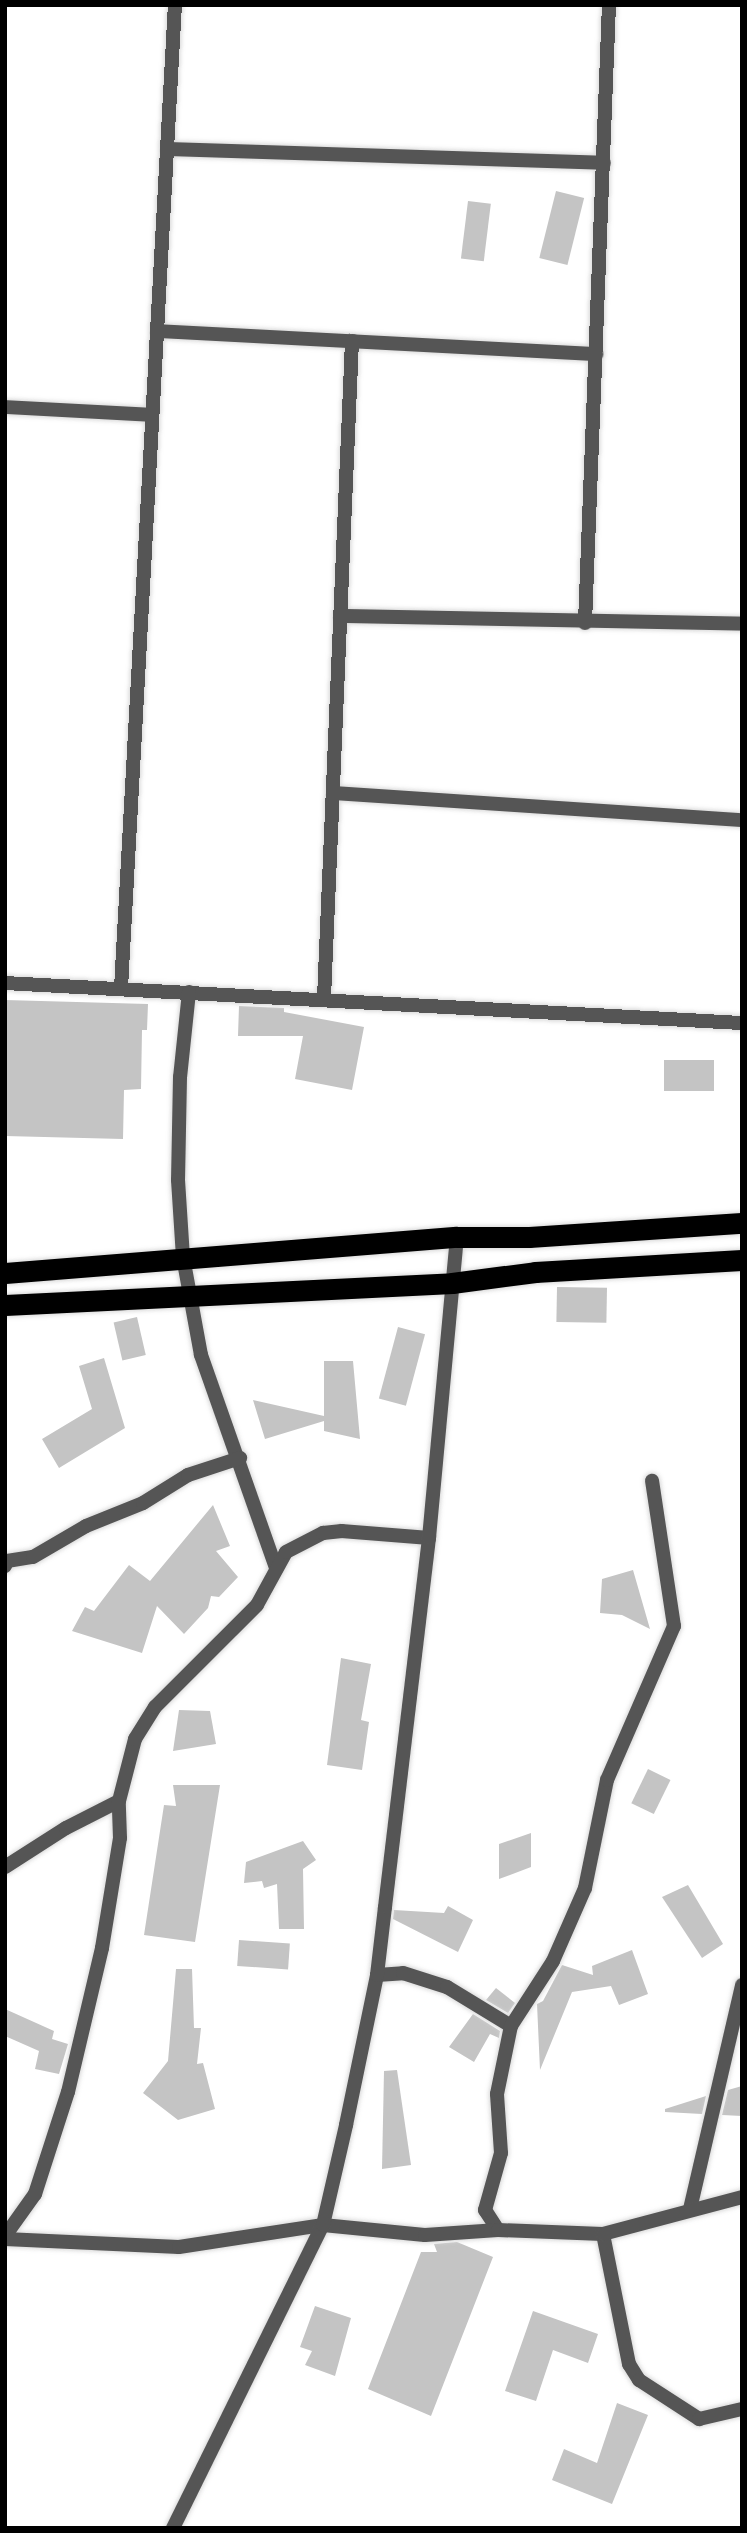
<!DOCTYPE html>
<style>
body{margin:0}
#map{position:relative;width:747px;height:2533px;overflow:hidden;background:#fff;font-family:"IBM Plex Sans",sans-serif}
div>[style]{position:absolute}
.building>*{inset:0;background:#c4c4c4;transform-origin:0 0}
.roads{filter:drop-shadow(0 0 2px #dbdbdb) drop-shadow(0 0 2px #dbdbdb)}
.street>*{height:14px;margin:-7px;padding:0 7px;transform-origin:7px;border-radius:7px;background:#555}
.highway>*{height:21px;margin:-10.5px;padding:0 10.5px;transform-origin:10.5px;border-radius:10.5px;background:#000}
span{translate:-50% -50%;white-space:nowrap;text-align:center;line-height:1.15;-webkit-text-stroke:5px #fff;paint-order:stroke}
.frame{position:absolute;inset:0;border:7px solid #000;pointer-events:none}
</style>
<div id="map">
<div class="building">
<i style="left:556px;top:191px;width:29px;height:69px;rotate:14deg"></i>
<i style="left:468px;top:201px;width:23px;height:58px;rotate:7deg"></i>
<i style="clip-path:polygon(5px 1000px,148px 1004px,147px 1030px,142px 1030px,141px 1089px,124px 1090px,123px 1139px,5px 1136px)"></i>
<i style="clip-path:polygon(239px 1006px,284px 1008px,284px 1012px,364px 1027px,352px 1090px,295px 1079px,303px 1036px,238px 1036px)"></i>
<i style="left:664px;top:1060px;width:50px;height:31px"></i>
<i style="left:557px;top:1287px;width:50px;height:35px;rotate:1deg"></i>
<i style="left:137px;top:1317px;width:39px;height:24px;rotate:77deg"></i>
<i style="left:398px;top:1327px;width:28px;height:74px;rotate:15deg"></i>
<i style="clip-path:polygon(104px 1358px,125px 1428px,59px 1468px,42px 1439px,92px 1409px,79px 1366px)"></i>
<i style="clip-path:polygon(324px 1361px,353px 1361px,360px 1439px,324px 1431px,324px 1421px,265px 1439px,253px 1400px,324px 1416px)"></i>
<i style="clip-path:polygon(213px 1505px,230px 1546px,216px 1551px,238px 1577px,219px 1597px,211px 1596px,208px 1608px,184px 1634px,157px 1606px,142px 1653px,72px 1631px,85px 1607px,94px 1611px,129px 1565px,150px 1581px)"></i>
<i style="clip-path:polygon(633px 1570px,650px 1629px,622px 1615px,600px 1613px,602px 1579px)"></i>
<i style="clip-path:polygon(341px 1658px,371px 1664px,361px 1720px,369px 1722px,362px 1770px,327px 1765px)"></i>
<i style="clip-path:polygon(179px 1710px,210px 1711px,216px 1744px,173px 1751px)"></i>
<i style="left:648px;top:1769px;width:25px;height:38px;rotate:26deg"></i>
<i style="clip-path:polygon(173px 1785px,220px 1785px,195px 1942px,144px 1935px,164px 1805px,176px 1806px)"></i>
<i style="clip-path:polygon(531px 1833px,531px 1867px,499px 1879px,499px 1844px)"></i>
<i style="clip-path:polygon(303px 1841px,316px 1860px,303px 1869px,304px 1929px,279px 1929px,277px 1884px,264px 1888px,262px 1881px,244px 1883px,246px 1862px)"></i>
<i style="clip-path:polygon(688px 1885px,723px 1944px,702px 1958px,662px 1897px)"></i>
<i style="clip-path:polygon(448px 1906px,473px 1920px,458px 1952px,393px 1919px,394px 1910px,444px 1913px)"></i>
<i style="left:239px;top:1940px;width:51px;height:26px;rotate:4deg"></i>
<i style="clip-path:polygon(632px 1950px,648px 1994px,619px 2005px,611px 1986px,572px 1992px,540px 2070px,537px 2004px,543px 2001px,562px 1965px,593px 1975px,592px 1966px)"></i>
<i style="clip-path:polygon(176px 1969px,192px 1969px,194px 2028px,201px 2028px,197px 2064px,203px 2063px,215px 2109px,178px 2120px,143px 2093px,168px 2061px)"></i>
<i style="clip-path:polygon(496px 1988px,515px 2003px,508px 2013px,486px 2000px)"></i>
<i style="clip-path:polygon(5px 2009px,54px 2031px,52px 2039px,68px 2044px,59px 2074px,35px 2069px,39px 2051px,5px 2036px)"></i>
<i style="clip-path:polygon(473px 2014px,500px 2031px,499px 2038px,490px 2034px,474px 2062px,449px 2047px)"></i>
<i style="clip-path:polygon(397px 2070px,411px 2165px,382px 2169px,384px 2071px)"></i>
<i style="clip-path:polygon(742px 2086px,742px 2116px,722px 2115px,728px 2090px)"></i>
<i style="clip-path:polygon(706px 2096px,702px 2114px,665px 2112px,665px 2109px)"></i>
<i style="clip-path:polygon(457px 2242px,493px 2257px,431px 2416px,368px 2389px,421px 2252px,437px 2252px,434px 2244px)"></i>
<i style="clip-path:polygon(315px 2306px,351px 2318px,335px 2376px,305px 2365px,312px 2351px,300px 2347px)"></i>
<i style="clip-path:polygon(533px 2311px,598px 2334px,588px 2363px,553px 2350px,536px 2401px,505px 2391px)"></i>
<i style="clip-path:polygon(617px 2403px,648px 2415px,612px 2504px,552px 2480px,564px 2449px,597px 2463px)"></i>
</div>
<div class="roads">
<div class="street">
<i style="left:167px;top:149px;width:437px;rotate:1.8deg"></i>
<i style="left:157px;top:331px;width:440px;rotate:3deg"></i>
<i style="left:5px;top:407px;width:147px;rotate:3.1deg"></i>
<i style="left:340px;top:616px;width:402px;rotate:1.1deg"></i>
<i style="left:585px;top:623px;width:618px;rotate:-87.78deg"></i>
<i style="left:333px;top:793px;width:410px;rotate:3.8deg"></i>
<i style="left:5px;top:983px;width:738px;rotate:3.11deg"></i>
<i style="left:121px;top:988px;width:984px;rotate:-86.86deg"></i>
<i style="left:189px;top:992px;width:85px;rotate:96deg"></i>
<i style="left:180px;top:1077px;width:103px;rotate:91.1deg"></i>
<i style="left:178px;top:1180px;width:77px;rotate:86.3deg"></i>
<i style="left:183px;top:1257px;width:100px;rotate:79.6deg"></i>
<i style="left:201px;top:1355px;width:226px;rotate:70.6deg"></i>
<i style="left:324px;top:998px;width:658px;rotate:-87.56deg"></i>
<i style="left:5px;top:1566px;width:5px;rotate:-68deg"></i>
<i style="left:7px;top:1561px;width:26px;rotate:-9deg"></i>
<i style="left:33px;top:1557px;width:61px;rotate:-30.3deg"></i>
<i style="left:86px;top:1526px;width:61px;rotate:-22deg"></i>
<i style="left:143px;top:1503px;width:53px;rotate:-31.9deg"></i>
<i style="left:188px;top:1475px;width:55px;rotate:-18.1deg"></i>
<i style="left:5px;top:1867px;width:72px;rotate:-32.6deg"></i>
<i style="left:66px;top:1828px;width:59px;rotate:-27deg"></i>
<i style="left:119px;top:1801px;width:64px;rotate:-75.5deg"></i>
<i style="left:135px;top:1739px;width:38px;rotate:-58deg"></i>
<i style="left:155px;top:1707px;width:144px;rotate:-45deg"></i>
<i style="left:257px;top:1605px;width:60px;rotate:-61.3deg"></i>
<i style="left:286px;top:1552px;width:42px;rotate:-27.2deg"></i>
<i style="left:323px;top:1533px;width:19px;rotate:-6deg"></i>
<i style="left:342px;top:1531px;width:87px;rotate:4.6deg"></i>
<i style="left:377px;top:1975px;width:26px;rotate:-4deg"></i>
<i style="left:403px;top:1973px;width:46px;rotate:17.7deg"></i>
<i style="left:447px;top:1987px;width:75px;rotate:31.4deg"></i>
<i style="left:690px;top:2209px;width:230px;rotate:-76.9deg"></i>
<i style="left:498px;top:2230px;width:24px;rotate:-123deg"></i>
<i style="left:485px;top:2210px;width:59px;rotate:-74.3deg"></i>
<i style="left:501px;top:2153px;width:59px;rotate:-93.9deg"></i>
<i style="left:497px;top:2094px;width:69px;rotate:-78.4deg"></i>
<i style="left:511px;top:2026px;width:77px;rotate:-57.1deg"></i>
<i style="left:553px;top:1961px;width:80px;rotate:-66.3deg"></i>
<i style="left:585px;top:1888px;width:110px;rotate:-78.5deg"></i>
<i style="left:607px;top:1780px;width:168px;rotate:-66.5deg"></i>
<i style="left:674px;top:1626px;width:147px;rotate:-98.6deg"></i>
<i style="left:603px;top:2234px;width:133px;rotate:78.7deg"></i>
<i style="left:629px;top:2364px;width:19px;rotate:58deg"></i>
<i style="left:639px;top:2380px;width:72px;rotate:33deg"></i>
<i style="left:699px;top:2419px;width:44px;rotate:-13.1deg"></i>
<i style="left:5px;top:2236px;width:52px;rotate:-54.5deg"></i>
<i style="left:35px;top:2194px;width:107px;rotate:-72.1deg"></i>
<i style="left:68px;top:2092px;width:148px;rotate:-76.7deg"></i>
<i style="left:102px;top:1948px;width:111px;rotate:-80.7deg"></i>
<i style="left:120px;top:1838px;width:37px;rotate:-92deg"></i>
<i style="left:5px;top:2239px;width:174px;rotate:2.6deg"></i>
<i style="left:179px;top:2247px;width:146px;rotate:-8.7deg"></i>
<i style="left:323px;top:2225px;width:102px;rotate:5.6deg"></i>
<i style="left:425px;top:2235px;width:73px;rotate:-3.9deg"></i>
<i style="left:498px;top:2230px;width:105px;rotate:2.2deg"></i>
<i style="left:603px;top:2234px;width:144px;rotate:-14.9deg"></i>
<i style="left:173px;top:2528px;width:338px;rotate:-63.7deg"></i>
<i style="left:323px;top:2225px;width:103px;rotate:-77deg"></i>
<i style="left:346px;top:2125px;width:153px;rotate:-78.3deg"></i>
<i style="left:377px;top:1975px;width:68px;rotate:-83.3deg"></i>
<i style="left:385px;top:1907px;width:372px;rotate:-83.2deg"></i>
<i style="left:429px;top:1538px;width:302px;rotate:-84.7deg"></i>
</div>
<div class="highway">
<i style="left:5px;top:1273px;width:453px;rotate:-4.6deg"></i>
<i style="left:457px;top:1237px;width:72px"></i>
<i style="left:529px;top:1237px;width:213px;rotate:-3.8deg"></i>
<i style="left:5px;top:1305px;width:448px;rotate:-2.8deg"></i>
<i style="left:452px;top:1283px;width:84px;rotate:-7.5deg"></i>
<i style="left:535px;top:1272px;width:207px;rotate:-3.3deg"></i>
</div>
</div>
<div class="frame"></div>
</div>
